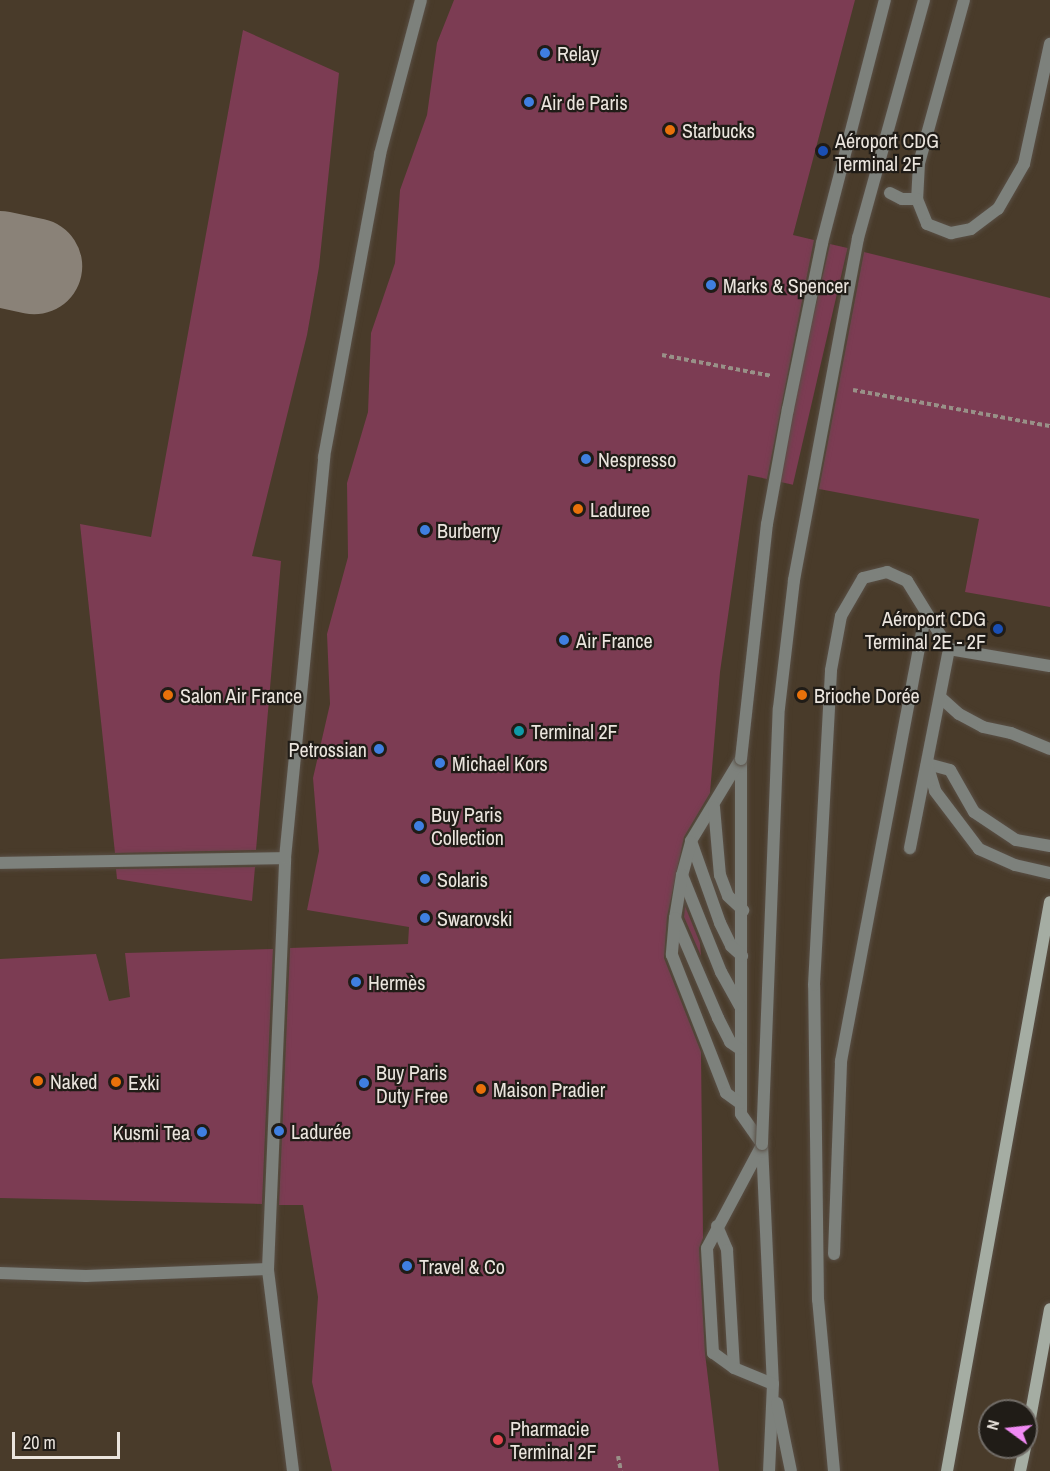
<!DOCTYPE html>
<meta charset="utf-8">
<style>
body{margin:0}
#map{position:relative;width:1050px;height:1471px;overflow:hidden;background:#3d3328;font-family:"Archivo Narrow",sans-serif}
div>[style]{position:absolute}
.built>*{inset:0;background:#493b2a}
.taxiway>*{height:96px;margin:-48px;padding:0 48px;transform-origin:48px;border-radius:48px;background:#8a8278}
.building>*{inset:0;background:#7c3c53;transform-origin:0 0}
.path>*{height:4px;margin-top:-2px;transform-origin:0;background:repeating-linear-gradient(90deg,#999188 0 4.5px,transparent 0 7.5px)}
.roads{filter:drop-shadow(0 0 2px #594f45) drop-shadow(0 0 2px #594f45)}
.service>*{height:12px;margin:-6px;padding:0 6px;transform-origin:6px;border-radius:6px;background:#7d817c}
.secondary>*{height:12px;margin:-6px;padding:0 6px;transform-origin:6px;border-radius:6px;background:#a5ada3}
.bridges{filter:drop-shadow(0 0 2px #594f45) drop-shadow(0 0 2px #594f45)}
.service-bridge>*{height:12px;margin:-6px;padding:0 6px;transform-origin:6px;border-radius:6px;background:#7d817c}
.dots>*{width:16px;height:16px;translate:-50% -50%;box-sizing:border-box;border:3px solid #201c17;border-radius:50%}
span{translate:-50% -50%;white-space:nowrap;text-align:center;line-height:1.15;-webkit-text-stroke:4.5px #201c17;paint-order:stroke}
.poi-label{font-size:20px;color:#ebe5de}
.left{translate:0 -50%;text-align:left}
.right{translate:-100% -50%;text-align:right}
.north{position:absolute;left:978px;top:1399px;width:60px;height:60px;box-sizing:border-box;background:#201c17;border:2px solid #716c67;border-radius:50%;rotate:285deg;font-size:16px;font-weight:700;line-height:24px;text-align:center;color:#ebe5de}
.north::after{content:'';display:block;margin:auto;width:21px;height:27px;background:#f18af4;clip-path:polygon(50% 0,100% 100%,50% 72%,0 100%)}
.scale{position:absolute;left:12px;top:1432px;width:108px;height:27px;box-sizing:border-box;border:3px solid #ebe5de;border-top:0;padding-left:8px;font-size:18px;line-height:21px;white-space:nowrap;color:#ebe5de;-webkit-text-stroke:4px #201c17;paint-order:stroke}
</style>
<div id="map">
<div class="built">
<i style="clip-path:polygon(evenodd,0 0,1050px 0,1050px 1471px,0 1471px,0 0,990px 1411px,1026px 1411px,1026px 1447px,990px 1447px,990px 1411px)"></i>
</div>
<div class="taxiway">
<i style="left:0;top:259px;width:35px;rotate:12deg"></i>
</div>
<div class="building">
<i style="clip-path:polygon(454px 0,855px 0,793px 235px,814px 240px,767px 479px,748px 475px,720px 672px,710px 793px,684px 837px,667px 917px,664px 958px,701px 1052px,703px 1238px,699px 1248px,705px 1353px,719px 1471px,332px 1471px,312px 1382px,318px 1297px,303px 1205px,279px 1205px,290px 948px,408px 944px,409px 927px,307px 910px,319px 851px,313px 778px,330px 704px,327px 634px,348px 557px,347px 483px,368px 412px,371px 333px,395px 263px,400px 190px,427px 115px,437px 43px)"></i>
<i style="clip-path:polygon(243px 30px,339px 73px,319px 267px,307px 335px,252px 556px,281px 561px,256px 850px,115px 853px,80px 524px,151px 537px)"></i>
<i style="left:830px;top:244px;width:18px;height:243px;rotate:13deg"></i>
<i style="clip-path:polygon(864px 252px,1050px 298px,1050px 607px,965px 592px,979px 519px,819px 489px)"></i>
<i style="clip-path:polygon(255px 867px,252px 901px,117px 879px,116px 869px)"></i>
<i style="clip-path:polygon(685px 906px,700px 943px,701px 956px,684px 917px)"></i>
<i style="clip-path:polygon(273px 949px,262px 1204px,0 1198px,0 959px,96px 954px,109px 1001px,130px 997px,125px 953px)"></i>
</div>
<div class="path">
<i style="left:662px;top:355px;width:112px;rotate:10.8deg"></i>
<i style="left:853px;top:390px;width:200px;rotate:10.4deg"></i>
<i style="left:618px;top:1456px;width:15px;rotate:79deg"></i>
</div>
<div class="roads">
<div class="service">
<i style="left:964px;top:0;width:169px;rotate:105.4deg"></i>
<i style="left:919px;top:163px;width:36px;rotate:93deg"></i>
<i style="left:917px;top:199px;width:27px;rotate:68deg"></i>
<i style="left:927px;top:224px;width:26px;rotate:21deg"></i>
<i style="left:951px;top:233px;width:20px;rotate:-11deg"></i>
<i style="left:971px;top:229px;width:34px;rotate:-37deg"></i>
<i style="left:998px;top:209px;width:52px;rotate:-60deg"></i>
<i style="left:1024px;top:164px;width:123px;rotate:-77.8deg"></i>
<i style="left:890px;top:193px;width:13px;rotate:27deg"></i>
<i style="left:902px;top:199px;width:15px"></i>
<i style="left:949px;top:649px;width:102px;rotate:9.6deg"></i>
<i style="left:940px;top:697px;width:25px;rotate:42deg"></i>
<i style="left:959px;top:714px;width:27px;rotate:28deg"></i>
<i style="left:983px;top:727px;width:29px;rotate:12deg"></i>
<i style="left:1011px;top:733px;width:42px;rotate:22.3deg"></i>
<i style="left:741px;top:759px;width:355px;rotate:90deg"></i>
<i style="left:741px;top:1114px;width:37px;rotate:55deg"></i>
<i style="left:762px;top:1144px;width:240px;rotate:87.4deg"></i>
<i style="left:773px;top:1384px;width:87px;rotate:92.6deg"></i>
<i style="left:740px;top:760px;width:95px;rotate:121.2deg"></i>
<i style="left:691px;top:841px;width:87px;rotate:70.5deg"></i>
<i style="left:720px;top:923px;width:25px;rotate:64deg"></i>
<i style="left:731px;top:946px;width:15px;rotate:42deg"></i>
<i style="left:714px;top:807px;width:68px;rotate:85deg"></i>
<i style="left:720px;top:875px;width:22px;rotate:69deg"></i>
<i style="left:728px;top:896px;width:21px;rotate:43deg"></i>
<i style="left:691px;top:842px;width:34px;rotate:105deg"></i>
<i style="left:682px;top:875px;width:105px;rotate:68.1deg"></i>
<i style="left:721px;top:972px;width:39px;rotate:61deg"></i>
<i style="left:1050px;top:846px;width:35px;rotate:-170deg"></i>
<i style="left:1016px;top:840px;width:50px;rotate:-146.3deg"></i>
<i style="left:974px;top:812px;width:48px;rotate:-119.7deg"></i>
<i style="left:950px;top:770px;width:24px;rotate:-165deg"></i>
<i style="left:927px;top:764px;width:28px;rotate:73deg"></i>
<i style="left:935px;top:791px;width:73px;rotate:52.8deg"></i>
<i style="left:979px;top:849px;width:39px;rotate:24deg"></i>
<i style="left:1015px;top:865px;width:36px;rotate:13deg"></i>
<i style="left:0;top:863px;width:285px;rotate:-1deg"></i>
<i style="left:682px;top:875px;width:44px;rotate:99.2deg"></i>
<i style="left:675px;top:918px;width:109px;rotate:66.7deg"></i>
<i style="left:718px;top:1018px;width:27px;rotate:63deg"></i>
<i style="left:730px;top:1042px;width:12px;rotate:35deg"></i>
<i style="left:675px;top:918px;width:37px;rotate:95deg"></i>
<i style="left:672px;top:955px;width:148px;rotate:68.6deg"></i>
<i style="left:726px;top:1093px;width:17px;rotate:36deg"></i>
<i style="left:717px;top:1226px;width:26px;rotate:67deg"></i>
<i style="left:727px;top:1250px;width:118px;rotate:86.6deg"></i>
<i style="left:734px;top:1368px;width:42px;rotate:22.3deg"></i>
<i style="left:834px;top:1254px;width:193px;rotate:-87.9deg"></i>
<i style="left:841px;top:1061px;width:456px;rotate:-79.3deg"></i>
<i style="left:0;top:1273px;width:86px;rotate:2deg"></i>
<i style="left:86px;top:1276px;width:182px;rotate:-2.2deg"></i>
<i style="left:734px;top:1368px;width:26px;rotate:-144deg"></i>
<i style="left:713px;top:1353px;width:105px;rotate:-93.3deg"></i>
<i style="left:707px;top:1248px;width:117px;rotate:-61.9deg"></i>
<i style="left:777px;top:1403px;width:69px;rotate:78.4deg"></i>
<i style="left:293px;top:1471px;width:204px;rotate:-97.1deg"></i>
<i style="left:268px;top:1269px;width:411px;rotate:-87.6deg"></i>
<i style="left:285px;top:858px;width:403px;rotate:-84.4deg"></i>
<i style="left:324px;top:457px;width:308px;rotate:-79.5deg"></i>
<i style="left:380px;top:154px;width:159px;rotate:-75.1deg"></i>
<i style="left:834px;top:1471px;width:172px;rotate:-95.3deg"></i>
<i style="left:818px;top:1300px;width:315px;rotate:-90.7deg"></i>
<i style="left:814px;top:985px;width:315px;rotate:-86.9deg"></i>
<i style="left:831px;top:670px;width:55px;rotate:-79.5deg"></i>
<i style="left:841px;top:616px;width:44px;rotate:-59.9deg"></i>
<i style="left:863px;top:578px;width:25px;rotate:-14deg"></i>
<i style="left:887px;top:572px;width:22px;rotate:24deg"></i>
<i style="left:907px;top:581px;width:80px;rotate:58.3deg"></i>
<i style="left:949px;top:649px;width:203px;rotate:101.1deg"></i>
</div>
<div class="secondary">
<i style="left:1026px;top:1440px;width:133px;rotate:-79.6deg"></i>
<i style="left:947px;top:1471px;width:578px;rotate:-79.74deg"></i>
<i style="left:1020px;top:1471px;width:25px;rotate:-78deg"></i>
</div>
</div>
<div class="bridges">
<div class="service-bridge">
<i style="left:741px;top:759px;width:236px;rotate:-83.7deg"></i>
<i style="left:767px;top:524px;width:117px;rotate:-79.7deg"></i>
<i style="left:788px;top:409px;width:169px;rotate:-78.4deg"></i>
<i style="left:822px;top:243px;width:251px;rotate:-75.5deg"></i>
<i style="left:762px;top:1144px;width:436px;rotate:-87.8deg"></i>
<i style="left:779px;top:708px;width:129px;rotate:-83.3deg"></i>
<i style="left:794px;top:580px;width:348px;rotate:-79.4deg"></i>
<i style="left:858px;top:238px;width:247px;rotate:-74.5deg"></i>
</div>
</div>
<div class="dots">
<i style="left:545px;top:53px;background:#3f7fe0"></i>
<i style="left:529px;top:102px;background:#3f7fe0"></i>
<i style="left:670px;top:130px;background:#e8710a"></i>
<i style="left:823px;top:151px;background:#1a4fb4"></i>
<i style="left:711px;top:285px;background:#3f7fe0"></i>
<i style="left:586px;top:459px;background:#3f7fe0"></i>
<i style="left:578px;top:509px;background:#e8710a"></i>
<i style="left:425px;top:530px;background:#3f7fe0"></i>
<i style="left:998px;top:629px;background:#1a4fb4"></i>
<i style="left:564px;top:640px;background:#3f7fe0"></i>
<i style="left:168px;top:695px;background:#e8710a"></i>
<i style="left:802px;top:695px;background:#e8710a"></i>
<i style="left:519px;top:731px;background:#0f9aa8"></i>
<i style="left:379px;top:749px;background:#3f7fe0"></i>
<i style="left:440px;top:763px;background:#3f7fe0"></i>
<i style="left:419px;top:826px;background:#3f7fe0"></i>
<i style="left:425px;top:879px;background:#3f7fe0"></i>
<i style="left:425px;top:918px;background:#3f7fe0"></i>
<i style="left:356px;top:982px;background:#3f7fe0"></i>
<i style="left:38px;top:1081px;background:#e8710a"></i>
<i style="left:116px;top:1082px;background:#e8710a"></i>
<i style="left:364px;top:1083px;background:#3f7fe0"></i>
<i style="left:481px;top:1089px;background:#e8710a"></i>
<i style="left:279px;top:1131px;background:#3f7fe0"></i>
<i style="left:202px;top:1132px;background:#3f7fe0"></i>
<i style="left:407px;top:1266px;background:#3f7fe0"></i>
<i style="left:498px;top:1440px;background:#e0444e"></i>
</div>
<div class="poi-label">
<span class="left" style="left:557px;top:53px">Relay</span>
<span class="left" style="left:541px;top:102px">Air de Paris</span>
<span class="left" style="left:682px;top:130px">Starbucks</span>
<span class="left" style="left:835px;top:152px">Aéroport CDG<br>Terminal 2F</span>
<span class="left" style="left:723px;top:285px">Marks &amp; Spencer</span>
<span class="left" style="left:598px;top:459px">Nespresso</span>
<span class="left" style="left:590px;top:509px">Laduree</span>
<span class="left" style="left:437px;top:530px">Burberry</span>
<span class="right" style="left:986px;top:630px">Aéroport CDG<br>Terminal 2E - 2F</span>
<span class="left" style="left:576px;top:640px">Air France</span>
<span class="left" style="left:180px;top:695px">Salon Air France</span>
<span class="left" style="left:814px;top:695px">Brioche Dorée</span>
<span class="left" style="left:531px;top:731px">Terminal 2F</span>
<span class="right" style="left:367px;top:749px">Petrossian</span>
<span class="left" style="left:452px;top:763px">Michael Kors</span>
<span class="left" style="left:431px;top:826px">Buy Paris<br>Collection</span>
<span class="left" style="left:437px;top:879px">Solaris</span>
<span class="left" style="left:437px;top:918px">Swarovski</span>
<span class="left" style="left:368px;top:982px">Hermès</span>
<span class="left" style="left:376px;top:1084px">Buy Paris<br>Duty Free</span>
<span class="left" style="left:50px;top:1081px">Naked</span>
<span class="left" style="left:128px;top:1082px">Exki</span>
<span class="left" style="left:493px;top:1089px">Maison Pradier</span>
<span class="left" style="left:291px;top:1131px">Ladurée</span>
<span class="right" style="left:190px;top:1132px">Kusmi Tea</span>
<span class="left" style="left:419px;top:1266px">Travel &amp; Co</span>
<span class="left" style="left:510px;top:1440px">Pharmacie<br>Terminal 2F</span>
</div>
<div class="north">N</div>
<div class="scale">20 m</div>
</div>
